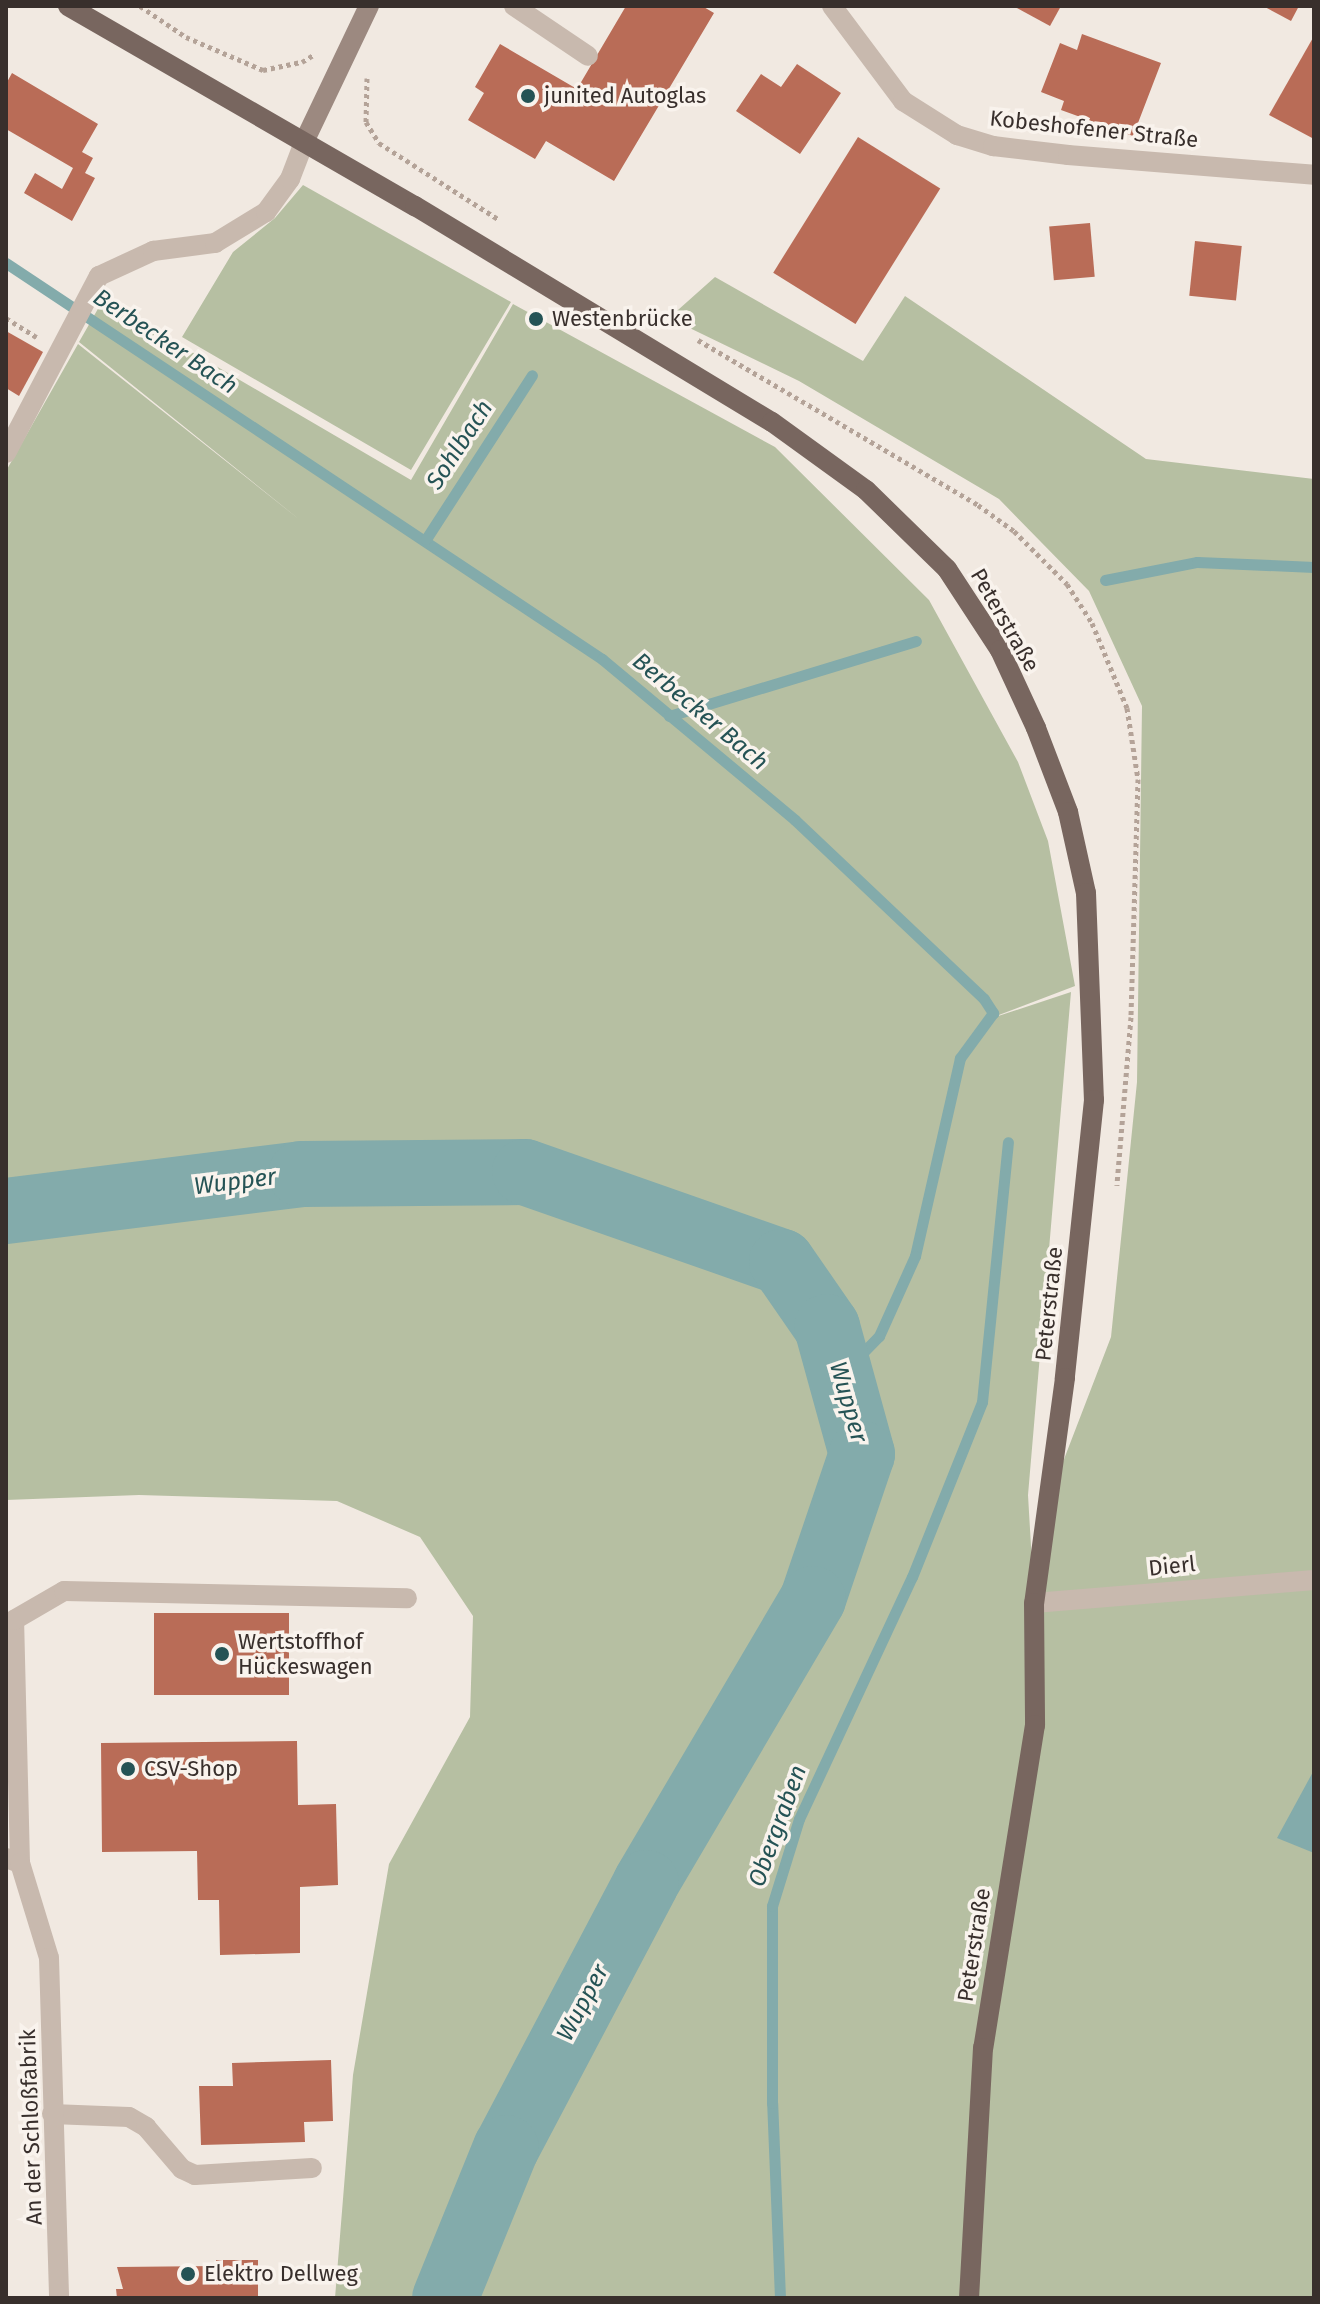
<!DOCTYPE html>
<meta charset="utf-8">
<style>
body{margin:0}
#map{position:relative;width:1320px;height:2304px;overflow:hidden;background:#f1e9e1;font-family:"Fira Sans",sans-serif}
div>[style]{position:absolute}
.green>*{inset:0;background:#b6bfa2}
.water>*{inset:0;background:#83abab}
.stream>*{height:11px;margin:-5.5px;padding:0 5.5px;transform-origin:5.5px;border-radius:5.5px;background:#83abab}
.river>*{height:66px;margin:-33px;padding:0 33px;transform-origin:33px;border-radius:33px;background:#83abab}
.building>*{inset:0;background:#b96c57;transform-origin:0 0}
.path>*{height:5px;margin-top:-2.5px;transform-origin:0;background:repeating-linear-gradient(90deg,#b4a398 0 4px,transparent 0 8px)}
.lane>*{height:20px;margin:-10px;padding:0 10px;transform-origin:10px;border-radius:10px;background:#c8b9ae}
.street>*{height:20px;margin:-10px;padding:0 10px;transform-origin:10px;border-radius:10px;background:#c8b9ae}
.secondary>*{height:20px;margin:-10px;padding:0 10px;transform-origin:10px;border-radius:10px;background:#9c8980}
.primary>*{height:20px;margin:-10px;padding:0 10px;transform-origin:10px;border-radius:10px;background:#78665f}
.dots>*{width:22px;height:22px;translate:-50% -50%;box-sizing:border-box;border:4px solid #f9f3ed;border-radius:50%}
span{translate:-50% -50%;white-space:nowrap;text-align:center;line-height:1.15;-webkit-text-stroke:7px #f9f3ed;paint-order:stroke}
.poi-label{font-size:22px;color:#382f2c}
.left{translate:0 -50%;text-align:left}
.street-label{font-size:22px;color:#382f2c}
.water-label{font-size:24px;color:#255355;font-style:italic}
.frame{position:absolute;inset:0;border:8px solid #382f2c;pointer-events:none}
</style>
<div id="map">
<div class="green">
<i style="clip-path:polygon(303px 185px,511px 302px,411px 470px,182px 337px,233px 252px,275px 218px)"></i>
<i style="clip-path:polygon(715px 277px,863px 361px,905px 296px,1146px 459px,1314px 479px,1314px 2298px,335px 2298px,353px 2075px,389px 1864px,470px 1717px,473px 1616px,420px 1537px,337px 1501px,139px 1495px,6px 1500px,6px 471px,78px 344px,300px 520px,79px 342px,103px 300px,411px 480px,513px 304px,775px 447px,929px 600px,1018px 762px,1048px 841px,1075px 986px,983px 1021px,1071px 992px,1028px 1495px,1034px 1597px,1051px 1493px,1111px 1337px,1137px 1082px,1142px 706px,1089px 591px,999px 499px,799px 381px,669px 318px)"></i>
</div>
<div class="water">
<i style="clip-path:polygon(1314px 1770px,1314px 1853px,1277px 1838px)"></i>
</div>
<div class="stream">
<i style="left:6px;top:263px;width:716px;rotate:33.6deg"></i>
<i style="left:602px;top:659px;width:251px;rotate:39.8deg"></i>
<i style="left:795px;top:820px;width:260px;rotate:43.4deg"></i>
<i style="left:984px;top:999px;width:17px;rotate:57deg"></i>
<i style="left:993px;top:1013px;width:56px;rotate:126.3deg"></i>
<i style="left:960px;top:1058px;width:203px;rotate:102.8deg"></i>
<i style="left:915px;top:1256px;width:88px;rotate:114.2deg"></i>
<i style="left:879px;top:1336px;width:59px;rotate:134.3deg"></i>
<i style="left:426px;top:539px;width:195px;rotate:-57.1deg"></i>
<i style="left:1105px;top:580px;width:94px;rotate:-11.1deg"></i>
<i style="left:1197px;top:562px;width:117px;rotate:2.4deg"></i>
<i style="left:669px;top:716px;width:258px;rotate:-16.9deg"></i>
<i style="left:780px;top:2298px;width:195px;rotate:-92.3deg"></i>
<i style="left:772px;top:2103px;width:197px;rotate:-90deg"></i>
<i style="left:772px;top:1906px;width:91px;rotate:-72.8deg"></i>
<i style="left:799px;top:1819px;width:267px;rotate:-65deg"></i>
<i style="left:912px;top:1577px;width:188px;rotate:-68.2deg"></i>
<i style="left:982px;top:1402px;width:261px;rotate:-84.3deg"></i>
</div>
<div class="river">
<i style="left:6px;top:1211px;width:297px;rotate:-7.1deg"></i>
<i style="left:301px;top:1174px;width:224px;rotate:-0.5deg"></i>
<i style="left:525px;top:1172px;width:272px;rotate:19.3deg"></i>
<i style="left:782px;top:1262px;width:79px;rotate:55.3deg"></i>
<i style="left:827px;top:1327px;width:132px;rotate:74.6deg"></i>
<i style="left:862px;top:1454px;width:153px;rotate:108.7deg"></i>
<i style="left:813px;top:1599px;width:329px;rotate:120.5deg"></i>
<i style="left:646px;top:1883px;width:300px;rotate:117.8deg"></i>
<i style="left:506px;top:2148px;width:162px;rotate:112.1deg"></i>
</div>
<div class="building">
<i style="clip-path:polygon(626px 6px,702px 6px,714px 13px,614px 181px,546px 141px,535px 159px,468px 120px,484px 93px,475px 87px,500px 44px,577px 89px)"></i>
<i style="clip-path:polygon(1013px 6px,1061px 6px,1050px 26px)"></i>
<i style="clip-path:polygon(1263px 6px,1299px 6px,1291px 21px)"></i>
<i style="clip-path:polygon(1082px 34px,1161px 63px,1133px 136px,1061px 110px,1064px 101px,1041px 92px,1060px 43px,1077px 50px)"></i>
<i style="clip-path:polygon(1314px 36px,1314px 139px,1269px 115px)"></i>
<i style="clip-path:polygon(797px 64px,841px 93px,800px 154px,736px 111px,761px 74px,781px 87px)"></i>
<i style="clip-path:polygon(12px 73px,98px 124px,82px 152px,93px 158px,85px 173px,95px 178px,72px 221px,24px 193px,35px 173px,62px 189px,73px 168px,6px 129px,6px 84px)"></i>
<i style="left:858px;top:137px;width:97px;height:160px;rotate:32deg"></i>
<i style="left:1090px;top:223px;width:54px;height:41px;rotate:85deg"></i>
<i style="left:1195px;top:241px;width:47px;height:55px;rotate:6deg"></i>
<i style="clip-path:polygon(6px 331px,43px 352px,19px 396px,6px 388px)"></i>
<i style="left:154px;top:1613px;width:135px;height:82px"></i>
<i style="clip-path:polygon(297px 1741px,298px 1805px,336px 1804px,338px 1885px,300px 1887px,300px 1953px,220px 1955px,219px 1900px,198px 1900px,197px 1851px,102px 1852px,101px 1743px)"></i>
<i style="clip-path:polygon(331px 2060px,333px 2121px,304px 2122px,305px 2142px,201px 2145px,199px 2086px,233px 2086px,232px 2063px)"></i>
<i style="clip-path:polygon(216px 2260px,258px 2260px,258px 2298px,117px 2298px,116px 2289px,123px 2289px,117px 2267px,216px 2266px)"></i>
</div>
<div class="path">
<i style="left:140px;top:6px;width:55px;rotate:34deg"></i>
<i style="left:186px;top:37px;width:84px;rotate:23.2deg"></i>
<i style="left:263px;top:70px;width:40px;rotate:-12deg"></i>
<i style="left:302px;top:62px;width:15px;rotate:-32deg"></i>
<i style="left:367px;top:78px;width:44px;rotate:91.3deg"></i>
<i style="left:366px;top:122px;width:25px;rotate:58deg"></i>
<i style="left:379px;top:143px;width:141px;rotate:32.6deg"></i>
<i style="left:6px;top:318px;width:36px;rotate:32deg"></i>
<i style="left:698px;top:340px;width:325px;rotate:30.5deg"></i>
<i style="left:978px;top:505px;width:44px;rotate:35.8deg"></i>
<i style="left:1014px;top:531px;width:75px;rotate:45deg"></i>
<i style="left:1067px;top:584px;width:46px;rotate:57.3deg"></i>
<i style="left:1092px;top:623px;width:92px;rotate:67.6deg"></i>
<i style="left:1127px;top:708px;width:72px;rotate:81.2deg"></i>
<i style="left:1138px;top:779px;width:238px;rotate:91.7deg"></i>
<i style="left:1131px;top:1017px;width:169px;rotate:94.8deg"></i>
</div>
<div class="lane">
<i style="left:514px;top:6px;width:89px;rotate:34deg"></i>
<i style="left:1034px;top:1603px;width:281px;rotate:-4.7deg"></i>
<i style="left:6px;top:1858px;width:15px;rotate:20deg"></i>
<i style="left:20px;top:1863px;width:243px;rotate:-91.4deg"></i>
<i style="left:14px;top:1620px;width:58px;rotate:-30.1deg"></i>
<i style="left:64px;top:1591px;width:343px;rotate:1.2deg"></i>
<i style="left:52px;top:2114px;width:77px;rotate:2.2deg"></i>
<i style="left:129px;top:2117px;width:20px;rotate:30deg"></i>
<i style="left:146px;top:2127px;width:55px;rotate:49.4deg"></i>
<i style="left:182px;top:2169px;width:14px;rotate:25deg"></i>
<i style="left:195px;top:2175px;width:117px;rotate:-3.4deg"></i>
</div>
<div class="street">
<i style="left:832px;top:6px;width:119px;rotate:53.2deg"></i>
<i style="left:903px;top:101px;width:64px;rotate:32.2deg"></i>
<i style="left:957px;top:135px;width:38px;rotate:17deg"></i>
<i style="left:993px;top:146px;width:76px;rotate:6.8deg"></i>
<i style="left:1068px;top:155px;width:247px;rotate:4.6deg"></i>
<i style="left:6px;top:453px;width:200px;rotate:-62.3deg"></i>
<i style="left:99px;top:276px;width:60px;rotate:-24.8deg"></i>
<i style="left:153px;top:251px;width:63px;rotate:-7.4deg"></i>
<i style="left:215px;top:243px;width:60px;rotate:-31.3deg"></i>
<i style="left:266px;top:212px;width:41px;rotate:-54deg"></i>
<i style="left:290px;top:179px;width:40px;rotate:-69deg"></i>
<i style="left:20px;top:1863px;width:99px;rotate:73deg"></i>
<i style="left:49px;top:1958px;width:340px;rotate:88.3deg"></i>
</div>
<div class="secondary">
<i style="left:304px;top:142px;width:151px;rotate:-64.5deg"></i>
</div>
<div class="primary">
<i style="left:68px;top:6px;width:401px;rotate:30deg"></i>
<i style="left:415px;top:206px;width:417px;rotate:31.2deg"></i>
<i style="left:772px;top:422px;width:116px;rotate:35.9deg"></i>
<i style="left:866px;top:490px;width:113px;rotate:44.3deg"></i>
<i style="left:947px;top:569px;width:97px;rotate:56.8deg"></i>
<i style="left:1000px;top:650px;width:86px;rotate:65.2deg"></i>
<i style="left:1036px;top:728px;width:90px;rotate:69.1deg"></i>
<i style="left:1068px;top:812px;width:83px;rotate:77.5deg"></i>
<i style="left:1086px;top:893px;width:207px;rotate:87.8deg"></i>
<i style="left:1094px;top:1100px;width:280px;rotate:96deg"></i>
<i style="left:1065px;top:1378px;width:227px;rotate:97.8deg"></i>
<i style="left:1034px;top:1603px;width:122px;rotate:89.5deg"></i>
<i style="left:1035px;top:1725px;width:327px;rotate:99.1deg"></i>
<i style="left:983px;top:2048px;width:250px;rotate:93.2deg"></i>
</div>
<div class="dots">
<i style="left:528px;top:96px;background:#255355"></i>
<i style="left:536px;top:319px;background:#255355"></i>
<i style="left:222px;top:1654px;background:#255355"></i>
<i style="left:128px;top:1769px;background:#255355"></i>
<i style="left:188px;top:2274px;background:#255355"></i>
</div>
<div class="poi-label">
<span class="left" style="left:544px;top:96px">junited Autoglas</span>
<span class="left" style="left:552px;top:319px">Westenbrücke</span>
<span class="left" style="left:238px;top:1654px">Wertstoffhof<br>Hückeswagen</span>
<span class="left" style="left:144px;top:1769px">CSV-Shop</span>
<span class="left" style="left:204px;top:2274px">Elektro Dellweg</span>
</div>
<div class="street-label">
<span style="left:1094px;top:129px;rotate:6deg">Kobeshofener Straße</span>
<span style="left:1005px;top:620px;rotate:60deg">Peterstraße</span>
<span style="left:1049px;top:1304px;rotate:-84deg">Peterstraße</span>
<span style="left:1172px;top:1566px;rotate:-6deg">Dierl</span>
<span style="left:974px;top:1945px;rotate:-81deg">Peterstraße</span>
<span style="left:31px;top:2127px;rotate:-92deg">An der Schloßfabrik</span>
</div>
<div class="water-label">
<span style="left:165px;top:342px;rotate:34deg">Berbecker Bach</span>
<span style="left:460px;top:445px;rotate:-57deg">Sohlbach</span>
<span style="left:700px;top:712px;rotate:40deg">Berbecker Bach</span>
<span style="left:235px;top:1182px;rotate:-7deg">Wupper</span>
<span style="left:848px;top:1402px;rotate:74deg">Wupper</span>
<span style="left:778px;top:1826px;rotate:-70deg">Obergraben</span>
<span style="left:583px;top:2003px;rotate:-62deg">Wupper</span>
</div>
<div class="frame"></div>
</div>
